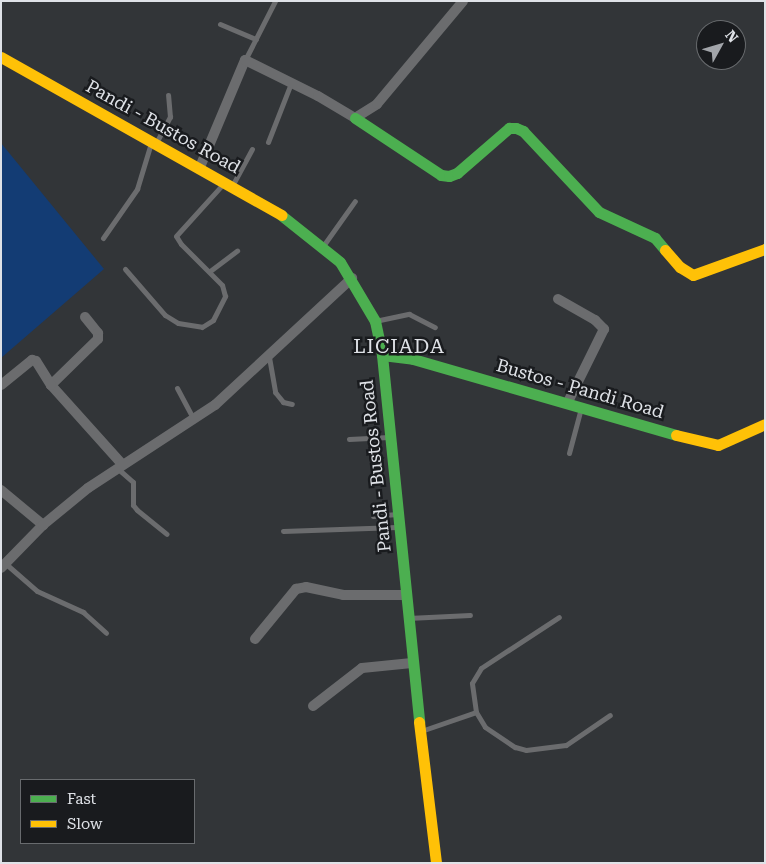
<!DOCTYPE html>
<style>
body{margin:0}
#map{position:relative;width:766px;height:864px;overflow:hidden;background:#323538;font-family:"Roboto Serif",serif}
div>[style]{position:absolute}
.green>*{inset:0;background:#133c74}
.lane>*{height:5px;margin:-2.5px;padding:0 2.5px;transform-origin:2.5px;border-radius:2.5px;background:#6b6c6e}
.street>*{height:10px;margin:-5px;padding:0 5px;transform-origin:5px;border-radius:5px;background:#6b6c6e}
.fast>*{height:11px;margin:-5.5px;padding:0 5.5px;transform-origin:5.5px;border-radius:5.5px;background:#4caf50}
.slow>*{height:11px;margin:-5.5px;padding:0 5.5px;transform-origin:5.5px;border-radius:5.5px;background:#ffc107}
span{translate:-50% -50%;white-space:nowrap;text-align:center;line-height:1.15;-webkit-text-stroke:5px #191b1e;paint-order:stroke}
.street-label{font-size:18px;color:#dfe2e7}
.quarter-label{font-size:20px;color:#dfe2e7;letter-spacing:1px}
.frame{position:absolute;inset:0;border:2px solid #dfe2e7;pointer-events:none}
.legend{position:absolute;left:20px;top:779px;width:175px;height:65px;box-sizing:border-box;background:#191b1e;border:1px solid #686b6e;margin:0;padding:6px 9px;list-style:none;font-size:15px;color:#dfe2e7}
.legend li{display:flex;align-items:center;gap:10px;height:25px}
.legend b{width:25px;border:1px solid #686b6e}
.north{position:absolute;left:696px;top:20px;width:50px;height:50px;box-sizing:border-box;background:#191b1e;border:1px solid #686b6e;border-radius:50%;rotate:51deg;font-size:14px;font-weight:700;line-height:20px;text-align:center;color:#dfe2e7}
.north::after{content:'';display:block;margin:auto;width:18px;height:22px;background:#a2a5aa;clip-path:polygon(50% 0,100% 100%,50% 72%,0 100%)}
</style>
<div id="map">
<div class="green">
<i style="clip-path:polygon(1px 143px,104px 269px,1px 358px)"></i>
</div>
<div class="lane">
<i style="left:220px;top:24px;width:39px;rotate:23deg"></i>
<i style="left:245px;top:60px;width:66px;rotate:-63deg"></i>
<i style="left:268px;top:142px;width:63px;rotate:-68.7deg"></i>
<i style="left:156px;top:143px;width:30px;rotate:-62deg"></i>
<i style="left:170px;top:117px;width:22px;rotate:-95deg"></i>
<i style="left:232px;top:186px;width:42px;rotate:-61.6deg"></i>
<i style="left:103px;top:238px;width:60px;rotate:-55.2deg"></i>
<i style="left:137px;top:189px;width:48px;rotate:-73.1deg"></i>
<i style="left:323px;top:246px;width:55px;rotate:-54.6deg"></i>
<i style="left:125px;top:269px;width:61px;rotate:49deg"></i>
<i style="left:165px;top:315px;width:15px;rotate:32deg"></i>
<i style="left:178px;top:323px;width:24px;rotate:9deg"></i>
<i style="left:202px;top:327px;width:13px;rotate:-32deg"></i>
<i style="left:213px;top:320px;width:27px;rotate:-63deg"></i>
<i style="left:225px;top:296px;width:11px;rotate:-105deg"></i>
<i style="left:222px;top:285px;width:58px;rotate:-135deg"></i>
<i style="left:181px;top:244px;width:9px;rotate:-122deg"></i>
<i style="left:176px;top:236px;width:70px;rotate:-47.9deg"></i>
<i style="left:210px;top:271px;width:34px;rotate:-37deg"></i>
<i style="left:375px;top:321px;width:35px;rotate:-12deg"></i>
<i style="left:409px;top:314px;width:29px;rotate:27deg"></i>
<i style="left:269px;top:357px;width:36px;rotate:80deg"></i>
<i style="left:275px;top:392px;width:13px;rotate:51deg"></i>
<i style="left:283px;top:402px;width:9px;rotate:13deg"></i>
<i style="left:177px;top:388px;width:36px;rotate:62deg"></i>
<i style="left:349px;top:439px;width:40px;rotate:-2.9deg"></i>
<i style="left:569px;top:453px;width:47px;rotate:-75.1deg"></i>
<i style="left:117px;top:468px;width:21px;rotate:41deg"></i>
<i style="left:133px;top:482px;width:23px;rotate:90deg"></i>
<i style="left:133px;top:505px;width:6px;rotate:51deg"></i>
<i style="left:137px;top:510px;width:38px;rotate:39deg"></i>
<i style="left:373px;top:516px;width:24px;rotate:-5deg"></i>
<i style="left:283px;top:531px;width:114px;rotate:-2deg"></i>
<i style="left:6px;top:564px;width:41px;rotate:41.1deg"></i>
<i style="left:37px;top:591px;width:51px;rotate:24.5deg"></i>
<i style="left:83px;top:612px;width:31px;rotate:42deg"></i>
<i style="left:408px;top:618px;width:62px;rotate:-2.8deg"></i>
<i style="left:476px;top:712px;width:17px;rotate:59deg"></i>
<i style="left:485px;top:727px;width:36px;rotate:34deg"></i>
<i style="left:515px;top:747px;width:11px;rotate:15deg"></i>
<i style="left:526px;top:750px;width:40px;rotate:-7.1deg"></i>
<i style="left:566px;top:745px;width:53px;rotate:-34.3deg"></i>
<i style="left:421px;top:731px;width:58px;rotate:-19.1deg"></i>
<i style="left:476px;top:712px;width:29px;rotate:-98deg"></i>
<i style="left:472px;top:683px;width:17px;rotate:-59deg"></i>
<i style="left:481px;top:668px;width:93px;rotate:-33.2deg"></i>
</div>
<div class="street">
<i style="left:200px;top:167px;width:116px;rotate:-67.2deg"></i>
<i style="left:245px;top:60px;width:81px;rotate:26.3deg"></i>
<i style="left:318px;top:96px;width:43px;rotate:30.7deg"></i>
<i style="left:355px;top:118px;width:26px;rotate:-32deg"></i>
<i style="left:377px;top:104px;width:134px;rotate:-50.1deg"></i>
<i style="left:558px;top:299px;width:43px;rotate:29.6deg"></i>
<i style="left:595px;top:320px;width:13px;rotate:45deg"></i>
<i style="left:604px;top:329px;width:81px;rotate:116.3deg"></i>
<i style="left:85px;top:317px;width:21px;rotate:51deg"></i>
<i style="left:98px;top:333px;width:6px;rotate:90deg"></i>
<i style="left:98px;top:339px;width:66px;rotate:135.6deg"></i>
<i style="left:51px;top:385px;width:106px;rotate:48.1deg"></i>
<i style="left:1px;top:385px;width:40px;rotate:-39deg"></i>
<i style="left:32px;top:360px;width:4px;rotate:14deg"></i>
<i style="left:36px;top:361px;width:28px;rotate:58deg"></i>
<i style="left:1px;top:490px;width:55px;rotate:39.8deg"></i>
<i style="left:1px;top:568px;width:60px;rotate:-45.7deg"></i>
<i style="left:43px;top:525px;width:58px;rotate:-39.4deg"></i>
<i style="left:88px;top:488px;width:152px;rotate:-33.2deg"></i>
<i style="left:215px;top:405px;width:187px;rotate:-42.8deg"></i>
<i style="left:255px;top:639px;width:65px;rotate:-50.6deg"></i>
<i style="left:296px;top:589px;width:10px;rotate:-11deg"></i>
<i style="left:306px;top:587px;width:38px;rotate:12deg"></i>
<i style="left:343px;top:595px;width:63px"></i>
<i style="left:313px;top:706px;width:62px;rotate:-37.8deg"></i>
<i style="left:362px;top:668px;width:50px;rotate:-5.7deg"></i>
</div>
<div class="fast">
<i style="left:355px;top:118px;width:103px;rotate:33.5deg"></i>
<i style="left:441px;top:175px;width:8px;rotate:7deg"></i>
<i style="left:449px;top:176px;width:9px;rotate:-21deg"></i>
<i style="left:457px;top:173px;width:69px;rotate:-40.9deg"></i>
<i style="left:509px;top:128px;width:7px"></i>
<i style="left:516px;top:128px;width:8px;rotate:23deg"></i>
<i style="left:523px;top:131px;width:111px;rotate:46.8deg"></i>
<i style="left:599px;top:212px;width:62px;rotate:24.9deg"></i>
<i style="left:655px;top:238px;width:16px;rotate:50deg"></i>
<i style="left:281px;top:215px;width:75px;rotate:38.5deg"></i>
<i style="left:340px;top:262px;width:69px;rotate:59.3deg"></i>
<i style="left:375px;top:321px;width:35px;rotate:78deg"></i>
<i style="left:382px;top:355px;width:369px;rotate:84.2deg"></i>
<i style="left:382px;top:355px;width:31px;rotate:7deg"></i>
<i style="left:413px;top:359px;width:274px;rotate:16.1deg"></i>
</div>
<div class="slow">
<i style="left:1px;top:57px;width:322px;rotate:29.4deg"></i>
<i style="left:665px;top:250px;width:23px;rotate:49deg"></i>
<i style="left:680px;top:267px;width:15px;rotate:32deg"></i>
<i style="left:693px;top:275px;width:77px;rotate:-19.9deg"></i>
<i style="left:676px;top:435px;width:43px;rotate:13.4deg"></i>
<i style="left:718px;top:445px;width:51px;rotate:-24.1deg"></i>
<i style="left:419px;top:722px;width:142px;rotate:83.1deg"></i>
</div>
<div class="street-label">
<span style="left:163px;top:127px;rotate:29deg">Pandi - Bustos Road</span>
<span style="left:580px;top:389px;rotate:16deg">Bustos - Pandi Road</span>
<span style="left:376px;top:466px;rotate:-96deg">Pandi - Bustos Road</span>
</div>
<div class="quarter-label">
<span style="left:399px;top:346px">LICIADA</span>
</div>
<div class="frame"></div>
<ul class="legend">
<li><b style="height:6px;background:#4caf50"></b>Fast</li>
<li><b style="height:6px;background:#ffc107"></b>Slow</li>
</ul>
<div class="north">N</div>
</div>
